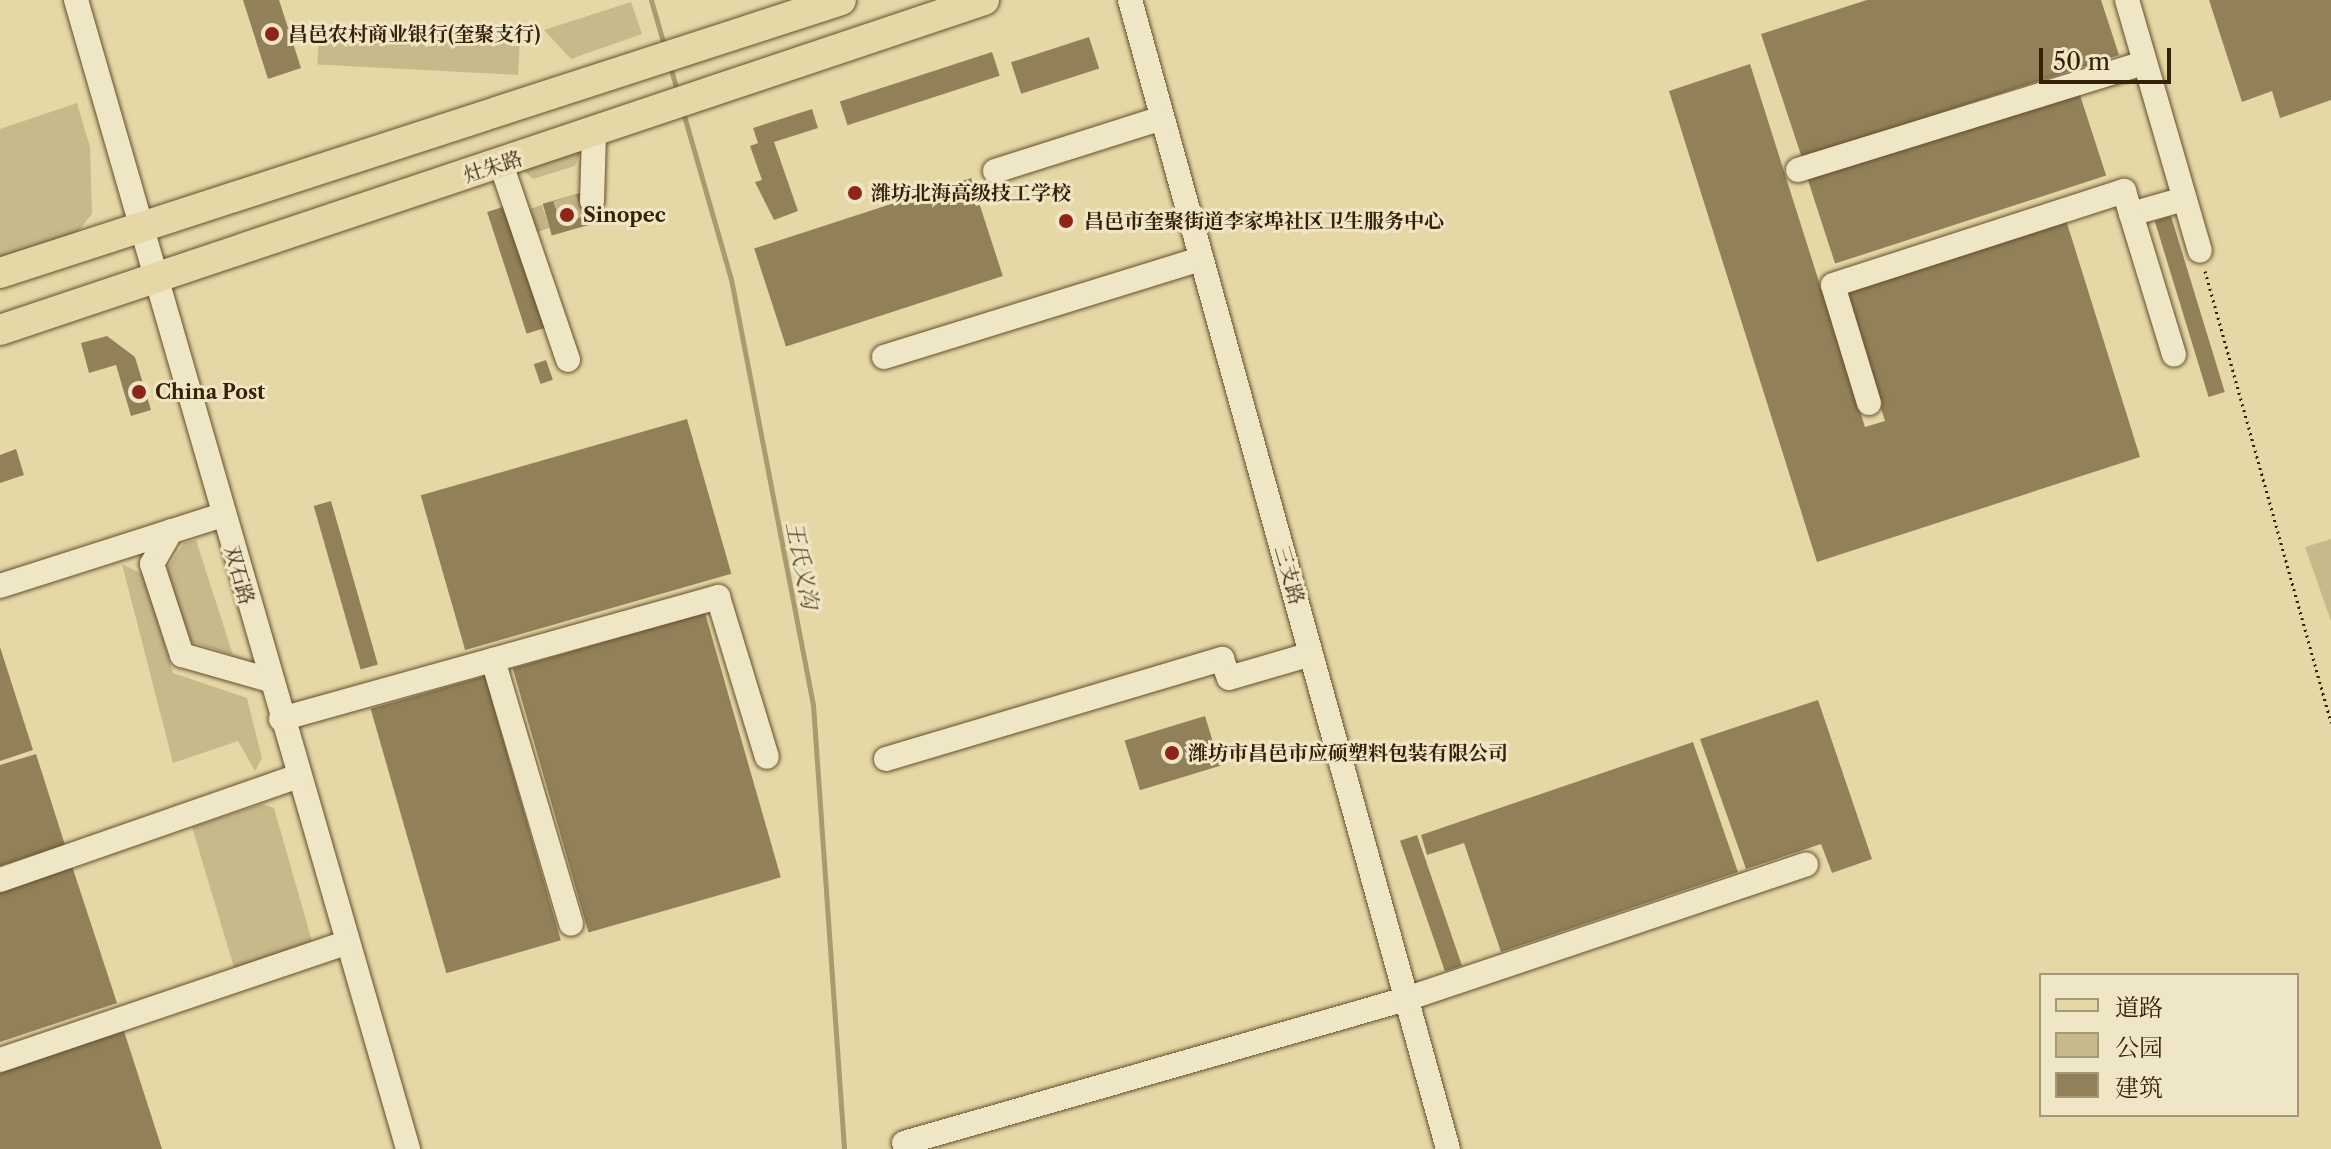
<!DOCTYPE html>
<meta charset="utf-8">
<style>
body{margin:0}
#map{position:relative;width:2331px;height:1149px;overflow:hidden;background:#e6d8a6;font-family:"Libre Caslon Text","Noto Serif SC",serif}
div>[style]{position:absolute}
.green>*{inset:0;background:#c8b98b;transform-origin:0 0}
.stream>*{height:5px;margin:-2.5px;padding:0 2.5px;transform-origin:2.5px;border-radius:2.5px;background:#aa9a70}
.building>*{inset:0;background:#928059;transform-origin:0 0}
.minor-tunnel>*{height:24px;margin-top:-12px;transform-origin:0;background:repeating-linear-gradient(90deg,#c3b386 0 24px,transparent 0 36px)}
.path>*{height:3px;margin-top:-1.5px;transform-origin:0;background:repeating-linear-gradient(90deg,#372106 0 2px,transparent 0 6px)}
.roads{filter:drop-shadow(0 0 2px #634f2e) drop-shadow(0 0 2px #634f2e)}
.minor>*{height:24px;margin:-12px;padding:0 12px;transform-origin:12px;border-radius:12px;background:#efe6c5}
.major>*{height:30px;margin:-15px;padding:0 15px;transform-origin:15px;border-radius:15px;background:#e6d8a6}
.dots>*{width:22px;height:22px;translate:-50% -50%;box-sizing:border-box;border:4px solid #efe6c5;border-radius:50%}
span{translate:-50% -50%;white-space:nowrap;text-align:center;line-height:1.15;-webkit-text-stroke:6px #efe6c5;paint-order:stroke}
.poi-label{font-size:20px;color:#372106;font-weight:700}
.left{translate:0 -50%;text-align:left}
.street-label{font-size:20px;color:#372106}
.water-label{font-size:22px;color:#5f4b2b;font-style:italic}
.legend{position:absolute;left:2039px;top:973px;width:260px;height:144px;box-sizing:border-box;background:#efe6c5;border:2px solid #a59779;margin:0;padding:10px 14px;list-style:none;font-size:24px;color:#372106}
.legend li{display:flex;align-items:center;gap:16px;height:40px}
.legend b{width:40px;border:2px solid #a59779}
.scale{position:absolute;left:2039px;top:48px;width:132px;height:36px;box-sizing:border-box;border:4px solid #372106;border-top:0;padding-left:10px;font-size:24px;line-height:28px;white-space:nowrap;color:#372106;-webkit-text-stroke:6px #efe6c5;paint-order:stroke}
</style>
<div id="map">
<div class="green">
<i style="clip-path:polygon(631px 2px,642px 34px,571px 59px,544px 30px)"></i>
<i style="left:520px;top:38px;width:37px;height:201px;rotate:93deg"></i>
<i style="clip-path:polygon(77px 103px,90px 147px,92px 214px,75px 235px,0 260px,0 129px)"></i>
<i style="clip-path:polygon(581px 149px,575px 166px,533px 179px,521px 168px)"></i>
<i style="clip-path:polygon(2331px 539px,2331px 621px,2305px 547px)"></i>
<i style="clip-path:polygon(196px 540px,233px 655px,189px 641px,167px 568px,184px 543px)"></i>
<i style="clip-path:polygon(122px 564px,144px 575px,173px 673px,247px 698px,262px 758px,255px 771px,238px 741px,173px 763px)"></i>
<i style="clip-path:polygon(262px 804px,274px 808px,312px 941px,235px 971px,192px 827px)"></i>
</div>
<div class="stream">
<i style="left:651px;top:0;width:47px;rotate:73.9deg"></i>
<i style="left:670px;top:66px;width:26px;rotate:74deg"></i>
<i style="left:683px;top:112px;width:174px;rotate:74deg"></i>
<i style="left:731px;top:279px;width:434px;rotate:79.1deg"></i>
<i style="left:813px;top:705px;width:445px;rotate:86deg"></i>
</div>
<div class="building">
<i style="clip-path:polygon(243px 0,279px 0,301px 68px,268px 79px)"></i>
<i style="clip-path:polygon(1867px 0,2101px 0,2119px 55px,1802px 158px,1761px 34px)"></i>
<i style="clip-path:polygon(2209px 0,2331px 0,2331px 100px,2280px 118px,2272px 91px,2242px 102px)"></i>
<i style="left:1089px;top:37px;width:33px;height:82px;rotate:72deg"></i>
<i style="left:992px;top:52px;width:25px;height:160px;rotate:72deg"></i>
<i style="clip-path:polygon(1750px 64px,1865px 427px,1885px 421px,1844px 290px,2066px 220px,2140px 457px,1817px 562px,1669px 91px)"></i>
<i style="left:2078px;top:89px;width:91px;height:285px;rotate:72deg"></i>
<i style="clip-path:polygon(812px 109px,818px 128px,774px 142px,798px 211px,774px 220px,755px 182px,762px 180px,750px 146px,758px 143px,753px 128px)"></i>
<i style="left:971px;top:178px;width:103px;height:228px;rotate:72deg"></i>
<i style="left:584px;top:192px;width:33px;height:43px;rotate:74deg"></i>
<i style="left:509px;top:205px;width:128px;height:23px;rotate:72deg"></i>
<i style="left:2171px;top:216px;width:184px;height:17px;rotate:73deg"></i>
<i style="clip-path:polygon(107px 336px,135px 357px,151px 410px,131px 416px,116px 365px,89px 373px,81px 343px)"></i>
<i style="left:546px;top:360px;width:21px;height:13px;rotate:71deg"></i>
<i style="left:687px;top:419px;width:161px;height:277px;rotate:74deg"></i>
<i style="clip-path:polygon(16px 449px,24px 475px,0 483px,0 455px)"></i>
<i style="left:331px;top:501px;width:170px;height:18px;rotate:74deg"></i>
<i style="left:705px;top:613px;width:275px;height:200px;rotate:74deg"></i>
<i style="clip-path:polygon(0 647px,33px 750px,0 761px)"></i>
<i style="left:485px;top:676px;width:275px;height:119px;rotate:74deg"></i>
<i style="clip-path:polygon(1818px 700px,1872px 859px,1832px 873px,1821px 844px,1746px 869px,1700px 739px)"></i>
<i style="left:1205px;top:716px;width:52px;height:84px;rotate:73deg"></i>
<i style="clip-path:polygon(1693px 742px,1738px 872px,1501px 952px,1464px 843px,1427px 855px,1421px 835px)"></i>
<i style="clip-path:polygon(36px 754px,65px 845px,0 866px,0 765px)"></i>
<i style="left:1417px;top:835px;width:138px;height:18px;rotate:71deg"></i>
<i style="clip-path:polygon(72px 866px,117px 1003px,0 1042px,0 889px)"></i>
<i style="clip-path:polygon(123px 1028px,162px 1149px,0 1149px,0 1069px)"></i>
</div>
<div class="minor-tunnel">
<i style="left:523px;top:224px;width:73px;rotate:-18.4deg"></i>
</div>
<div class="path">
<i style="left:2205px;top:271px;width:469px;rotate:74.4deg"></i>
</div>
<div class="roads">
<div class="minor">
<i style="left:76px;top:0;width:1196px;rotate:73.88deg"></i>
<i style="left:1130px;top:0;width:1192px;rotate:74.53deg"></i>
<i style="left:2127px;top:0;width:261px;rotate:73.8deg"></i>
<i style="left:501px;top:164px;width:207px;rotate:71.1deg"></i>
<i style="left:1798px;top:170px;width:362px;rotate:-17.2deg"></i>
<i style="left:995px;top:171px;width:175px;rotate:-17.6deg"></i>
<i style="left:592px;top:201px;width:67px;rotate:-88.3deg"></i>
<i style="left:2131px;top:214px;width:55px;rotate:-15.8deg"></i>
<i style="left:884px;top:357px;width:332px;rotate:-17.2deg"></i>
<i style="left:1869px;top:403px;width:123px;rotate:-107deg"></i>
<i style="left:1833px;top:285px;width:306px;rotate:-17.9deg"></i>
<i style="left:2124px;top:191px;width:171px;rotate:73deg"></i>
<i style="left:171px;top:531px;width:38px;rotate:120deg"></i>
<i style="left:152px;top:564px;width:96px;rotate:71.8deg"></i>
<i style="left:182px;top:655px;width:91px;rotate:15.9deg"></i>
<i style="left:0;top:586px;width:233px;rotate:-17.7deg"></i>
<i style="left:493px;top:660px;width:275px;rotate:73.5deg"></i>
<i style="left:281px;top:719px;width:454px;rotate:-15.6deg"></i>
<i style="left:718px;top:597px;width:167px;rotate:73deg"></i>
<i style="left:886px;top:759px;width:351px;rotate:-16.6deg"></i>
<i style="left:1222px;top:659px;width:20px;rotate:70deg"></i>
<i style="left:1229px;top:678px;width:85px;rotate:-16.3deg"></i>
<i style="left:0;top:880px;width:316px;rotate:-19.2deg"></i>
<i style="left:0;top:1060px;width:365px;rotate:-18.7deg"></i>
<i style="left:904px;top:1143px;width:522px;rotate:-16.01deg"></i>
<i style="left:1406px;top:999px;width:422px;rotate:-18.6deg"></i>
</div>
<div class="major">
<i style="left:0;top:273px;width:884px;rotate:-17.98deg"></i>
<i style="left:0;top:330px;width:1038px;rotate:-18.54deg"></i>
</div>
</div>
<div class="dots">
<i style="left:272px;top:34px;background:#8f2418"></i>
<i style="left:855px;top:193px;background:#8f2418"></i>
<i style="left:567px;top:215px;background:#8f2418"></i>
<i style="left:1066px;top:221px;background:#8f2418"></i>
<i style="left:139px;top:392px;background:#8f2418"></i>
<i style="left:1172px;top:753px;background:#8f2418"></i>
</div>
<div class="poi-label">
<span class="left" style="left:288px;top:34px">昌邑农村商业银行(奎聚支行)</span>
<span class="left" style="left:871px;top:193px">潍坊北海高级技工学校</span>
<span class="left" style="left:583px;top:215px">Sinopec</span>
<span class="left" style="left:1084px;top:221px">昌邑市奎聚街道李家埠社区卫生服务中心</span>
<span class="left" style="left:155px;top:392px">China Post</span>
<span class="left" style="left:1188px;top:753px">潍坊市昌邑市应硕塑料包装有限公司</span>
</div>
<div class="street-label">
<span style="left:493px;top:167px;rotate:-18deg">灶朱路</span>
<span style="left:239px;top:575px;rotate:74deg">双石路</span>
<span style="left:1289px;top:575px;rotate:74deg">三支路</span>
</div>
<div class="water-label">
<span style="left:802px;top:565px;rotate:79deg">王氏义沟</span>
</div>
<ul class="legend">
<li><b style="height:10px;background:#e6d8a6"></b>道路</li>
<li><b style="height:22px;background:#c8b98b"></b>公园</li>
<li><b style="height:22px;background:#928059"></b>建筑</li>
</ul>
<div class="scale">50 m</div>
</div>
